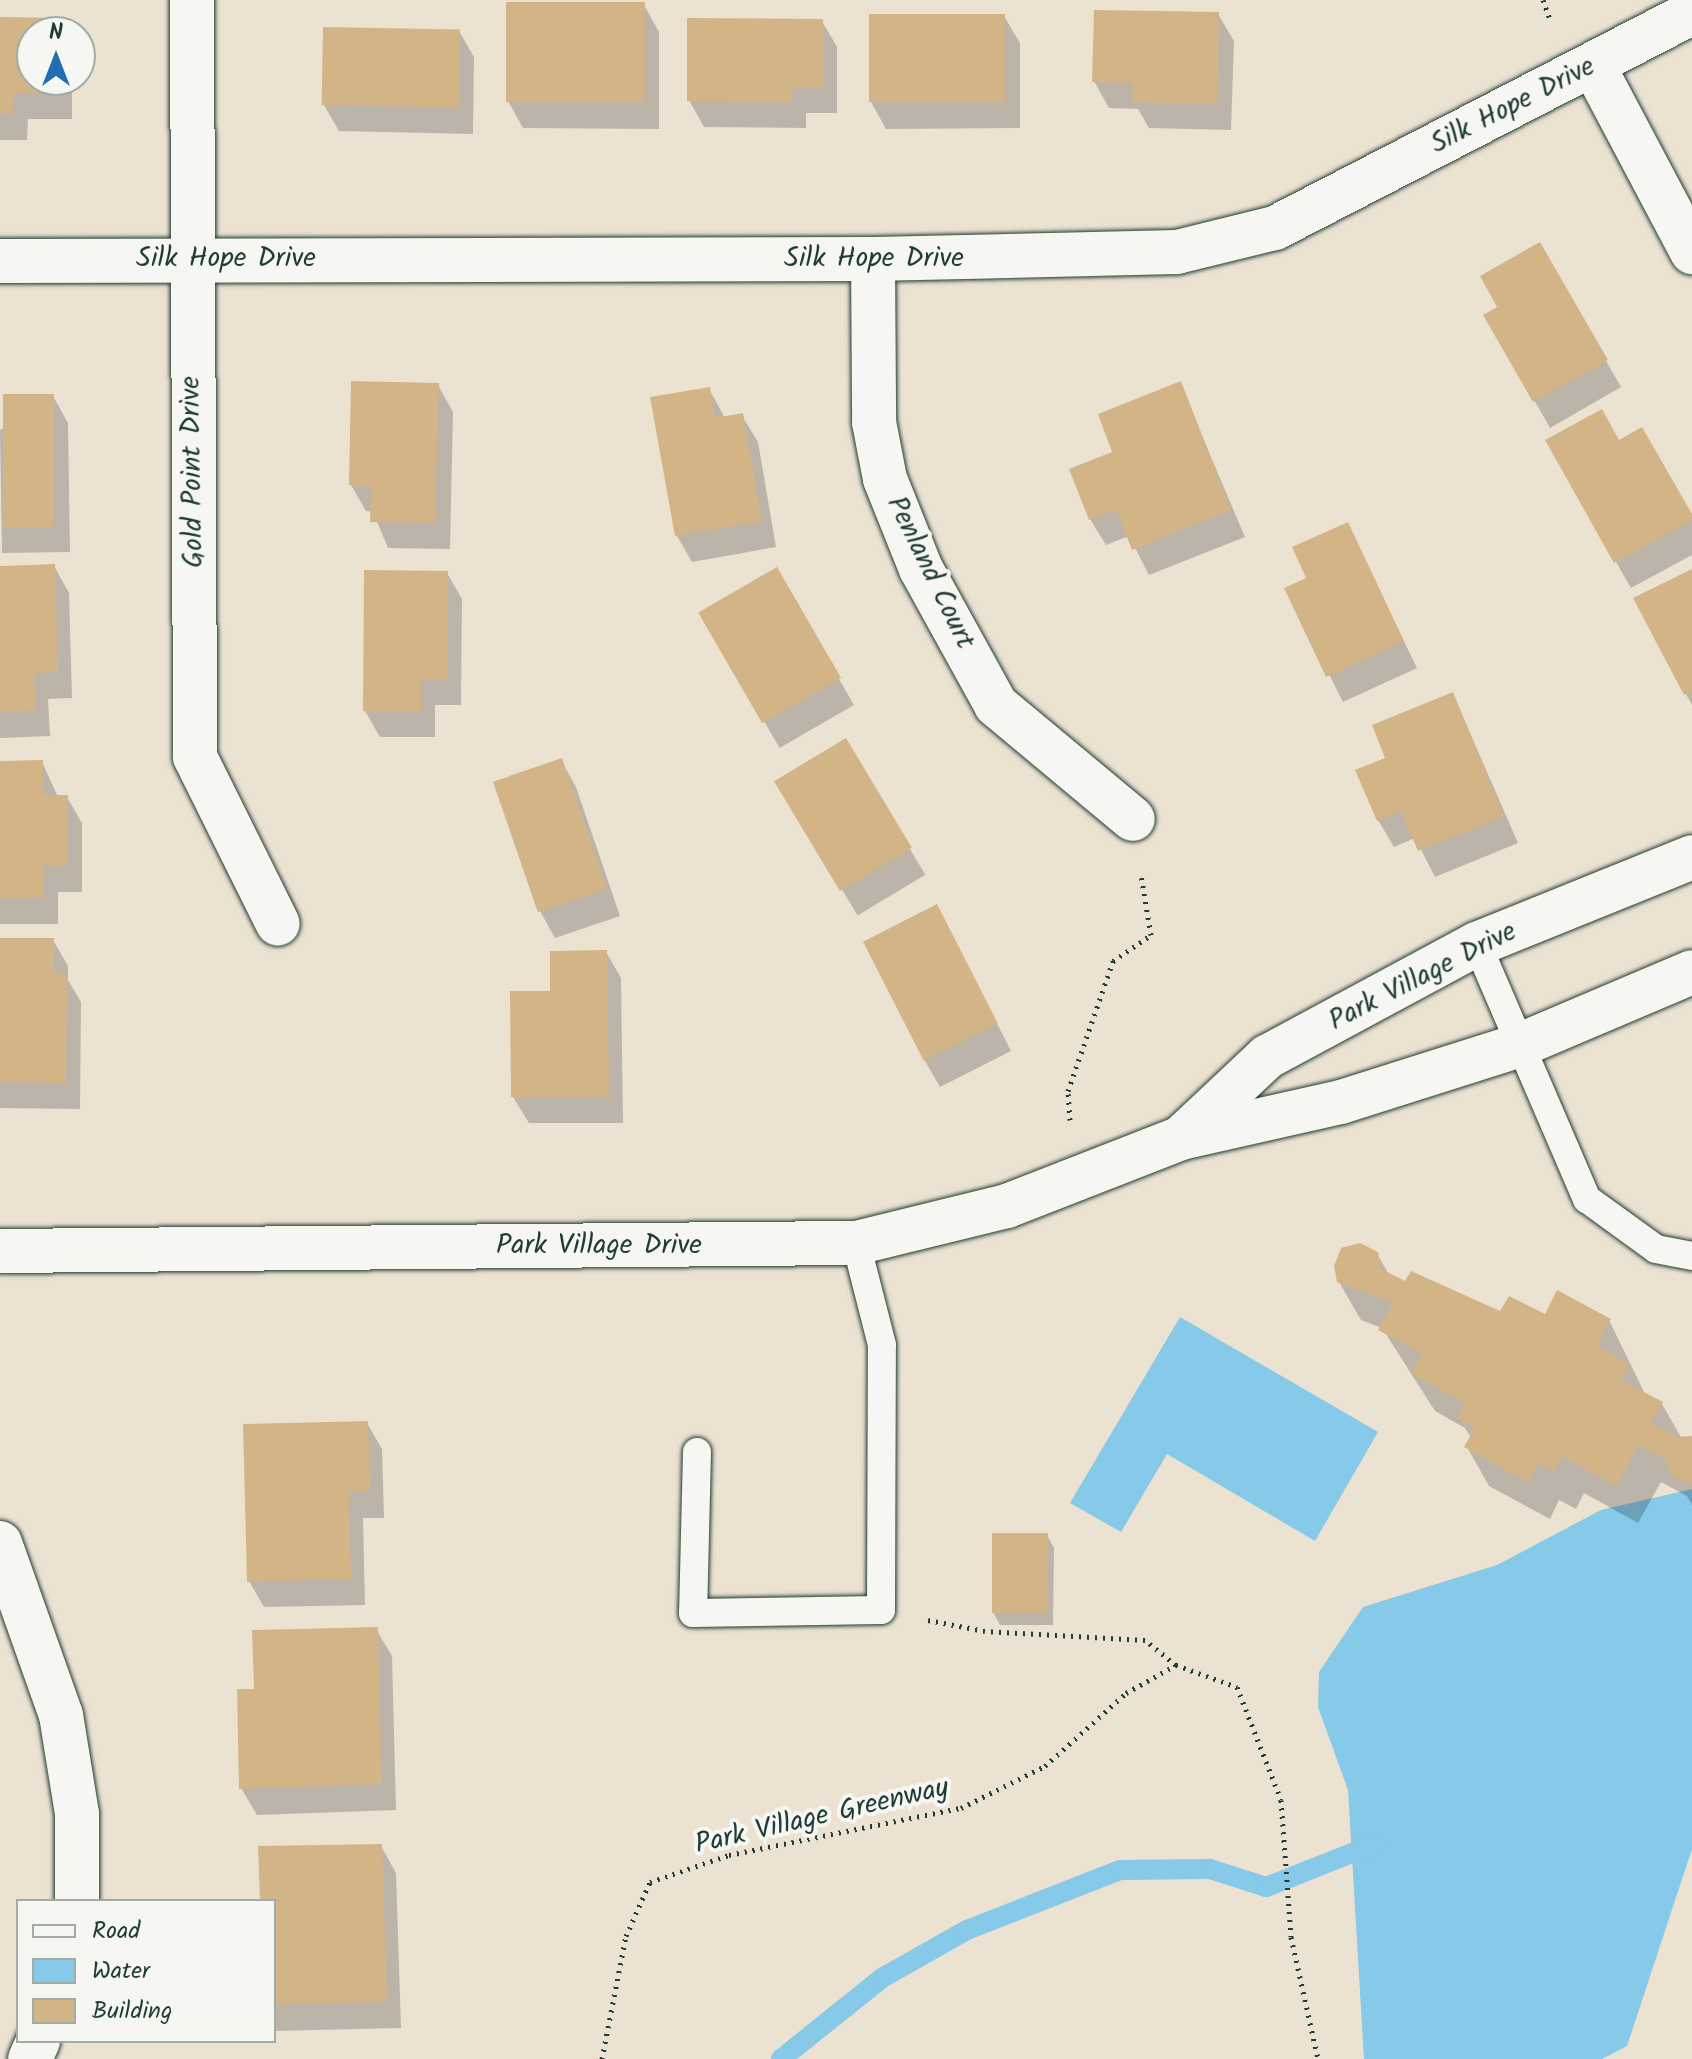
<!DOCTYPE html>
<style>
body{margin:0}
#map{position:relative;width:1692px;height:2059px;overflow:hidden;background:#ece2d2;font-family:Kalam,sans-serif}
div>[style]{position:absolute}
.water>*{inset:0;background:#87c9e8}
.shadow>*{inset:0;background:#0003;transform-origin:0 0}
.stream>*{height:20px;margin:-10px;padding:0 10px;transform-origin:10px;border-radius:10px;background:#87c9e8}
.building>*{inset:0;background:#d3b487;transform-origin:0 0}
.path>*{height:5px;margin-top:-2.5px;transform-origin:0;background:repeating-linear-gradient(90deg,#1f3d34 0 2px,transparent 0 8px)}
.roads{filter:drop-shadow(0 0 2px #1f3d34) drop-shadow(0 0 2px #1f3d34)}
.lane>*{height:28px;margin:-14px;padding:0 14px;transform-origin:14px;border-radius:14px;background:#f6f6f2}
.street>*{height:44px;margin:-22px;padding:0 22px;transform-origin:22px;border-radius:22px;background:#f6f6f2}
span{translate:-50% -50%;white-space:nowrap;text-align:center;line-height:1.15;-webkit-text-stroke:8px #f6f6f2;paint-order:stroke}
.street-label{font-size:28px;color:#1f3d34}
.legend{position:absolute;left:16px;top:1899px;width:260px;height:144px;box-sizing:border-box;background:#f6f6f2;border:2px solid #a0aca6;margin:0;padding:10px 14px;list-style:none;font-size:24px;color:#1f3d34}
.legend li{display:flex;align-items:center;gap:16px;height:40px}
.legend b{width:40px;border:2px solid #a0aca6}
.north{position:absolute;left:16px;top:16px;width:80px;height:80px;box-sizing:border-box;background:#f6f6f2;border:2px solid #a0aca6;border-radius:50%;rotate:0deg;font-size:22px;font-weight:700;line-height:32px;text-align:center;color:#1f3d34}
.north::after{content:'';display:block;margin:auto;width:28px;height:36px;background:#1f6fb2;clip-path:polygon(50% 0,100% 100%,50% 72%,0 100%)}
</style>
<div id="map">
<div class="water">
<i style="clip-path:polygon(1180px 1317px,1378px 1432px,1315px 1541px,1167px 1454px,1121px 1532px,1070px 1503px)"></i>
<i style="clip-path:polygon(1692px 1489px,1692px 1849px,1627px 2046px,1602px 2059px,1364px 2059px,1348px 1790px,1318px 1707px,1319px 1672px,1363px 1607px,1497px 1565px,1601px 1510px)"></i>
</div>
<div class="shadow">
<i style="clip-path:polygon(644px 5px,659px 32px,659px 129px,523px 128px,508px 101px)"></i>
<i style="clip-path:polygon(1218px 14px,1234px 41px,1231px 130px,1149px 128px,1138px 109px,1109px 108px,1094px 81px)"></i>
<i style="clip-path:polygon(1004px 16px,1020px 43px,1020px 128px,886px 129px,871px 102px)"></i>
<i style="clip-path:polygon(0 19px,57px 20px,64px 32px,32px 32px,32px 80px,72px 80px,72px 119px,28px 119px,27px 140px,0 140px)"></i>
<i style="clip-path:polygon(822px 21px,837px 47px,837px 113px,806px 113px,806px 128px,704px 127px,689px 100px)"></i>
<i style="clip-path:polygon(459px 31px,474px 57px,473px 134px,339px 131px,324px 105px)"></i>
<i style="clip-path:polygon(1539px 244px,1621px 387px,1550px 428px,1486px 315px,1499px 308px)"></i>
<i style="clip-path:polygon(1180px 384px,1245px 537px,1149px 575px,1129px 536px,1106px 545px,1090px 519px,1115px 453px)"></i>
<i style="clip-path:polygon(438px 385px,453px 412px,450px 549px,388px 548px,373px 512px,366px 511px,351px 485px)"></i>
<i style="clip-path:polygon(709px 389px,725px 418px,742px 416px,758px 442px,776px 547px,692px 562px,677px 536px)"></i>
<i style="clip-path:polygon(53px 396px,68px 423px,70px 552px,2px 553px,0 430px)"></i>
<i style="clip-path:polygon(1547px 441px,1692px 518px,1692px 555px,1631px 588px)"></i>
<i style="clip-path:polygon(1347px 525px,1417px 668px,1343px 702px,1286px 589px,1309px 579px)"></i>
<i style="clip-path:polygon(54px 566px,69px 593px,72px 698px,48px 699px,50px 736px,0 738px,0 568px)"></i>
<i style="left:776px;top:570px;width:156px;height:86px;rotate:60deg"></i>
<i style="clip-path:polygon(1692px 571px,1692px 705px,1686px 694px)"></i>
<i style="clip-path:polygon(447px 573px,462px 599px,461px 705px,435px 705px,435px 737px,380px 737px,365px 711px)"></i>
<i style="clip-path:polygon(1453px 694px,1518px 843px,1435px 877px,1415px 838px,1394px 847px,1378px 820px,1387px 759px)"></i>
<i style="left:845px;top:741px;width:156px;height:79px;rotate:59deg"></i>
<i style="clip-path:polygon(561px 760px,576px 787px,620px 916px,555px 938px,540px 911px,496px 783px)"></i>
<i style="clip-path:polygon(42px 762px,58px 797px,67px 797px,82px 823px,82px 892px,58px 892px,58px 924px,0 924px,0 763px)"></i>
<i style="clip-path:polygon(951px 933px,1011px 1051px,940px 1087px,925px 1061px)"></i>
<i style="clip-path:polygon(0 940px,53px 940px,68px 966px,68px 980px,81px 1002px,80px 1109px,0 1108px)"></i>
<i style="clip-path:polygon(606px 952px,621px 978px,623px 1123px,529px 1123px,513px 1097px,552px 993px)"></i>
<i style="clip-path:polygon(1377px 1254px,1390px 1276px,1405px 1284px,1501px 1314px,1609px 1320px,1645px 1394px,1662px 1404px,1682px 1439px,1692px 1438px,1692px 1505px,1687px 1496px,1661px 1482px,1638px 1523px,1584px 1493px,1576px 1509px,1559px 1500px,1550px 1519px,1489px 1486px,1467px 1447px,1471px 1438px,1465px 1428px,1435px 1411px,1382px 1328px,1361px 1320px,1339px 1282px)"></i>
<i style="clip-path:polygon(367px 1423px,382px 1449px,384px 1518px,363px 1518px,365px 1605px,264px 1607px,249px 1581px)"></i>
<i style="clip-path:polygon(1047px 1535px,1054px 1548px,1053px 1625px,1000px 1625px,993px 1612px)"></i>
<i style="clip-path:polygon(376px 1629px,392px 1656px,396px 1810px,257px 1815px,241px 1788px)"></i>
<i style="clip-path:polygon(381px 1846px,396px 1873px,401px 2028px,274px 2031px,274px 1901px,262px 1901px)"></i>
</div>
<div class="stream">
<i style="left:781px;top:2059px;width:129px;rotate:-38.7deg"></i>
<i style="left:882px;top:1978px;width:98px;rotate:-29.5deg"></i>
<i style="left:967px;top:1930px;width:164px;rotate:-21.4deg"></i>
<i style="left:1120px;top:1870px;width:90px;rotate:-0.6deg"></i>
<i style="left:1210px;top:1869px;width:59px;rotate:17.8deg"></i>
<i style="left:1266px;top:1887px;width:119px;rotate:-21.6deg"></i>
</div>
<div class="building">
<i style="left:506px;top:2px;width:139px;height:100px"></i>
<i style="clip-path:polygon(1094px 10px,1219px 12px,1217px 104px,1132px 102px,1133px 83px,1092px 82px)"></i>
<i style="left:1005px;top:14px;width:88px;height:136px;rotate:90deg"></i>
<i style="clip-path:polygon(0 17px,58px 18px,58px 32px,32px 32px,32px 80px,58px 80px,58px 93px,14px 93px,13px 114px,0 114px)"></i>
<i style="clip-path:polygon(687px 18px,823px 19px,823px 87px,792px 87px,792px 102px,687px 101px)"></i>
<i style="left:323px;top:27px;width:137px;height:78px;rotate:1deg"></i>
<i style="clip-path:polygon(1540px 242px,1608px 360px,1533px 402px,1483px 315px,1497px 307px,1480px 276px)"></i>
<i style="clip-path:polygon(351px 381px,439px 383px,435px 523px,370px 522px,371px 486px,349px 485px)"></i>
<i style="clip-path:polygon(1181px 381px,1231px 510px,1132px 550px,1116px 509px,1089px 520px,1069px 469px,1112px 452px,1098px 414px)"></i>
<i style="clip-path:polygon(710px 387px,715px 418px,743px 413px,762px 521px,675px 536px,650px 397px)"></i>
<i style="left:3px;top:394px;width:51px;height:133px"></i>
<i style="clip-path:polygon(1602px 409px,1619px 440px,1642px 427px,1692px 514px,1692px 520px,1614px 563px,1545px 440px)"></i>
<i style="clip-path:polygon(1348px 522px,1404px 641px,1326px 677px,1284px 588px,1306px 578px,1292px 547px)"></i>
<i style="clip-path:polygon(55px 564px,58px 672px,34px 673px,36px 710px,0 712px,0 566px)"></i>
<i style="left:777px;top:567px;width:128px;height:91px;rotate:60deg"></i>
<i style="clip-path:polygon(1692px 569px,1692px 691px,1684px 695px,1633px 598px)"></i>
<i style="clip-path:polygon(364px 570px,448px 571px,447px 679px,421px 679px,421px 711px,363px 711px)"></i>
<i style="clip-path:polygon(1453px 692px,1504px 816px,1418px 851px,1401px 811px,1377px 821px,1355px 770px,1385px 758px,1372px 725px)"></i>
<i style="left:846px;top:738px;width:128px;height:84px;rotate:59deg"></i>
<i style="left:562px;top:758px;width:138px;height:73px;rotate:71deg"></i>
<i style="clip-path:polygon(43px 760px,43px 795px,68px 795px,68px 866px,43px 866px,43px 898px,0 898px,0 761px)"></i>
<i style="left:937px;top:904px;width:134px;height:83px;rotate:63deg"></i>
<i style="clip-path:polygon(0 938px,54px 938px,54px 973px,67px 973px,66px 1083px,0 1082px)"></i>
<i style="clip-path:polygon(607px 950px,609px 1097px,511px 1097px,510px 991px,550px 991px,550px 951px)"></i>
<i style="clip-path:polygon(1360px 1243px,1378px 1252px,1381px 1269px,1405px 1281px,1411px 1271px,1500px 1311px,1509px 1296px,1545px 1314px,1557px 1290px,1611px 1319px,1596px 1345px,1630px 1364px,1621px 1380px,1663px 1402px,1651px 1423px,1677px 1437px,1692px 1436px,1692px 1485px,1673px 1476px,1666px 1460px,1639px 1445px,1616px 1486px,1562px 1456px,1554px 1472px,1537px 1463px,1528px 1482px,1464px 1447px,1475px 1427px,1457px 1418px,1465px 1403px,1411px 1373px,1422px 1354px,1378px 1330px,1393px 1303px,1337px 1282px,1334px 1266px,1341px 1248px)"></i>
<i style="clip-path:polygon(368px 1421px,370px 1492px,349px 1492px,351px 1579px,247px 1582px,243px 1424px)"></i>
<i style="left:992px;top:1533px;width:56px;height:80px"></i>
<i style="clip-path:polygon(378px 1627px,382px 1784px,239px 1789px,237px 1689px,254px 1689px,252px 1630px)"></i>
<i style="clip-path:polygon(382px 1844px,387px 2002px,274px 2004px,274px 1901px,260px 1901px,258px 1846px)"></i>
</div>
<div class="path">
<i style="left:1543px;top:0;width:23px;rotate:70deg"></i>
<i style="left:1070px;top:1120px;width:29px;rotate:-94deg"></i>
<i style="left:1068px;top:1091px;width:138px;rotate:-70.9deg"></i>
<i style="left:1113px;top:961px;width:46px;rotate:-34.4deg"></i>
<i style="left:1151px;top:935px;width:61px;rotate:-99.5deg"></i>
<i style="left:1176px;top:1665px;width:65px;rotate:19.8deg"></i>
<i style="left:1237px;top:1687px;width:121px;rotate:68.7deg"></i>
<i style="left:1281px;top:1800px;width:137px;rotate:85.8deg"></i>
<i style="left:1291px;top:1937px;width:125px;rotate:77.5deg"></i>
<i style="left:602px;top:2059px;width:125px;rotate:-79deg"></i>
<i style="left:626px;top:1936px;width:59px;rotate:-66deg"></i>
<i style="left:650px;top:1882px;width:83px;rotate:-18.9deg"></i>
<i style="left:729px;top:1855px;width:237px;rotate:-11.5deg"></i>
<i style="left:961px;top:1808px;width:94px;rotate:-26.6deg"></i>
<i style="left:1045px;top:1766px;width:109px;rotate:-42deg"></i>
<i style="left:1126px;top:1693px;width:57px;rotate:-29.2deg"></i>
<i style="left:1176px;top:1665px;width:40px;rotate:-141deg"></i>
<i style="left:1145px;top:1640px;width:160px;rotate:-176.8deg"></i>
<i style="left:985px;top:1631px;width:58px;rotate:-169.1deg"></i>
</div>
<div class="roads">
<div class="lane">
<i style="left:1477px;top:944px;width:278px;rotate:66.7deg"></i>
<i style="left:1587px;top:1199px;width:85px;rotate:35.9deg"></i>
<i style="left:1656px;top:1249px;width:37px;rotate:11deg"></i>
<i style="left:697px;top:1452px;width:161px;rotate:91.4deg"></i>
<i style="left:693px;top:1613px;width:188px;rotate:-0.9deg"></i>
<i style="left:881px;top:1610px;width:265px;rotate:-89.8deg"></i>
<i style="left:882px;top:1345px;width:105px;rotate:-104.3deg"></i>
</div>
<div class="street">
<i style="left:192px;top:0;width:757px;rotate:89.77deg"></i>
<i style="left:195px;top:757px;width:186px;rotate:63.6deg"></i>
<i style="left:1593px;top:65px;width:212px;rotate:62.1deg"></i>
<i style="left:873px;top:259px;width:163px;rotate:89.6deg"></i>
<i style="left:874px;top:422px;width:58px;rotate:79.1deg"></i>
<i style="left:885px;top:479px;width:97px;rotate:68.2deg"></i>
<i style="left:921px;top:569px;width:155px;rotate:61.1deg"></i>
<i style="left:996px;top:705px;width:178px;rotate:39.8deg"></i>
<i style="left:0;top:261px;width:873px;rotate:-0.13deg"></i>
<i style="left:873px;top:259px;width:304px;rotate:-1.3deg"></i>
<i style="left:1177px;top:252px;width:101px;rotate:-13.8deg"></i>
<i style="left:1275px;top:228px;width:469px;rotate:-27.3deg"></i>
<i style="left:1182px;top:1137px;width:117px;rotate:-43.3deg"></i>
<i style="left:1267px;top:1057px;width:238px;rotate:-28.3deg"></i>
<i style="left:1477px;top:944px;width:232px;rotate:-22deg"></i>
<i style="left:0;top:1251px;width:856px;rotate:-0.54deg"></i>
<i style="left:856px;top:1243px;width:155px;rotate:-13.8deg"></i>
<i style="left:1007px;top:1206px;width:187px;rotate:-21.3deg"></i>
<i style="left:1181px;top:1138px;width:164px;rotate:-12.7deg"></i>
<i style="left:1341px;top:1102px;width:186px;rotate:-17.6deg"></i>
<i style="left:1518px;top:1046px;width:189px;rotate:-23deg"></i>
<i style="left:0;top:1543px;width:182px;rotate:70.5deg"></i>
<i style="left:61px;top:1715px;width:100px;rotate:80.8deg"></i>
<i style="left:77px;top:1814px;width:87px;rotate:90deg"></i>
<i style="left:30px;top:2059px;width:20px;rotate:-66deg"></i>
</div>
</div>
<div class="street-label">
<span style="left:1513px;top:106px;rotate:-27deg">Silk Hope Drive</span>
<span style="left:226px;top:259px">Silk Hope Drive</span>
<span style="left:874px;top:259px">Silk Hope Drive</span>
<span style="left:193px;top:472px;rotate:-91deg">Gold Point Drive</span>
<span style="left:930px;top:573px;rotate:64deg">Penland Court</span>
<span style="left:1423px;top:977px;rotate:-27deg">Park Village Drive</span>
<span style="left:599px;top:1246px">Park Village Drive</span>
<span style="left:822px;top:1817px;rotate:-13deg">Park Village Greenway</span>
</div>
<ul class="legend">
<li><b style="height:10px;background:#f6f6f2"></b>Road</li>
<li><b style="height:22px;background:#87c9e8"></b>Water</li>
<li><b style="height:22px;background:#d3b487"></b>Building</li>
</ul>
<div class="north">N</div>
</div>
